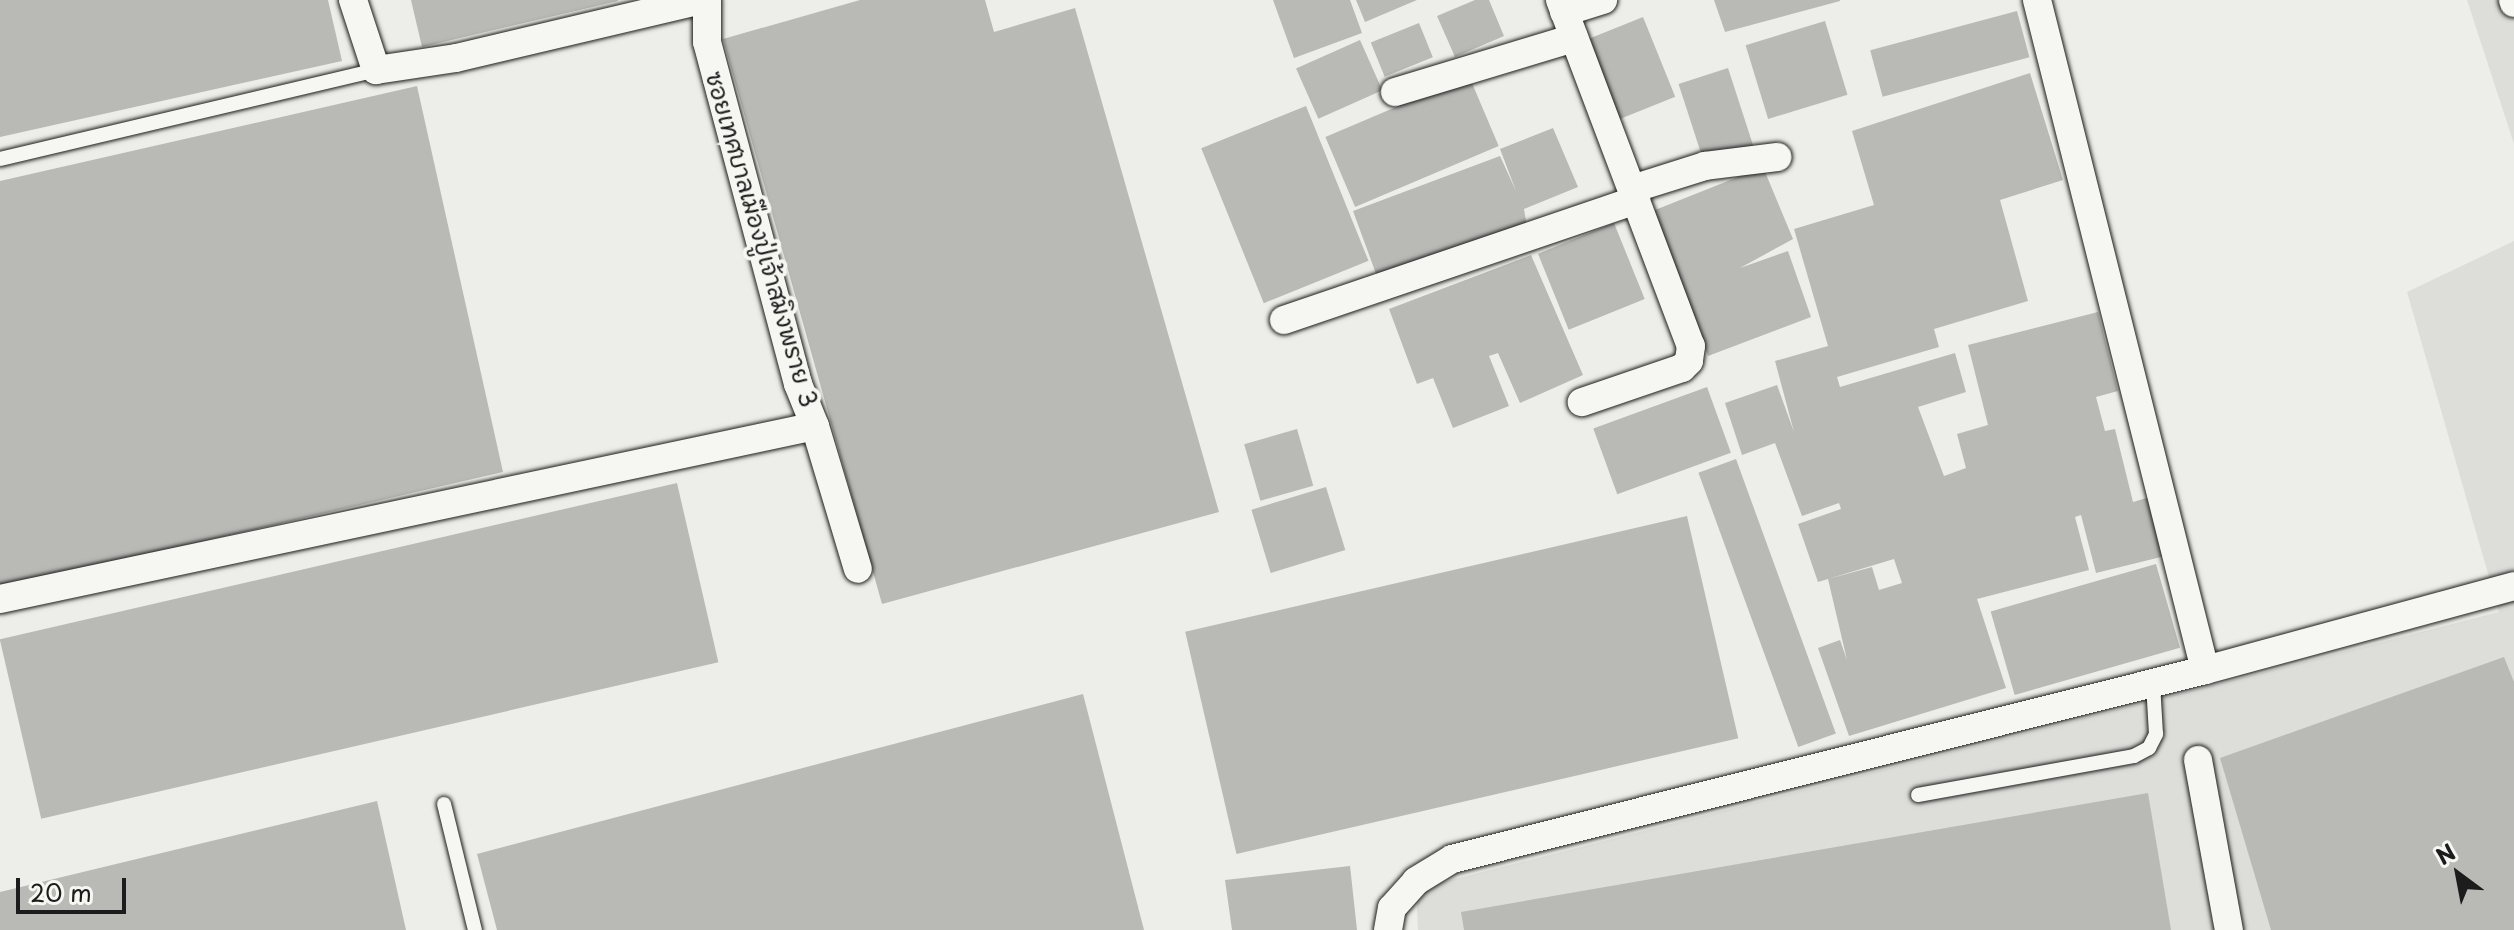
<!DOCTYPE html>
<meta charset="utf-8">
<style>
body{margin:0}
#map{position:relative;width:2514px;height:930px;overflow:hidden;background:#edede9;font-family:"Playpen Sans","Playpen Sans Thai",sans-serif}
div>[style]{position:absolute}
.built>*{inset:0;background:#ddddda}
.building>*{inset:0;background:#b9b9b6;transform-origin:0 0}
.roads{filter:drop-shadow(0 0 2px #1c1c1c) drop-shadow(0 0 2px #1c1c1c)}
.lane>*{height:14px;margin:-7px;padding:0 7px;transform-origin:7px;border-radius:7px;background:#f6f6f2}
.street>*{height:28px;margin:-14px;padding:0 14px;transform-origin:14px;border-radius:14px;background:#f6f6f2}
span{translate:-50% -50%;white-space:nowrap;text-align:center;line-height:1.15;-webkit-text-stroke:8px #f6f6f2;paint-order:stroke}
.street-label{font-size:24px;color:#1c1c1c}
.north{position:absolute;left:2418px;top:834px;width:80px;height:80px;-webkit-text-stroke:6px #f6f6f2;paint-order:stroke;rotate:328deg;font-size:22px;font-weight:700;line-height:32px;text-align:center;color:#1c1c1c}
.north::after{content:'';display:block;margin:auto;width:28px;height:36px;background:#1c1c1c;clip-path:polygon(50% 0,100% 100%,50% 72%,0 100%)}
.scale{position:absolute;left:16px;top:878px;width:110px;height:36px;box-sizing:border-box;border:4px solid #1c1c1c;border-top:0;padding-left:10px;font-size:24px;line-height:28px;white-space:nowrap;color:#1c1c1c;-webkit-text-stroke:6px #f6f6f2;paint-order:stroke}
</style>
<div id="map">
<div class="built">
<i style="clip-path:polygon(2467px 0,2514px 0,2514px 144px)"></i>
<i style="clip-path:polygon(2514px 241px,2514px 930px,1418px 930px,1416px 889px,2499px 612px,2407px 292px)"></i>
</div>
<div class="building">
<i style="clip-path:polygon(0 0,328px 0,342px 61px,0 137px)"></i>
<i style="clip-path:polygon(411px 0,618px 0,618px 1px,422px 47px)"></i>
<i style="clip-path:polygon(860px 0,985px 0,994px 32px,1075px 8px,1219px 512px,882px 604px,723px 39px)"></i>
<i style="clip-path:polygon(1273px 0,1350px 0,1362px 33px,1294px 58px)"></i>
<i style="clip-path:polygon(1356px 0,1417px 0,1365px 22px)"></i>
<i style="clip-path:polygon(1475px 0,1489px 0,1504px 36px,1455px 57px,1437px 16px)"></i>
<i style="clip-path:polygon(1714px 0,1840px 0,1840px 1px,1725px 32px)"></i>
<i style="left:2017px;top:11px;width:48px;height:152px;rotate:75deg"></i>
<i style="left:1643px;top:17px;width:86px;height:61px;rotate:68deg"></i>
<i style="left:1825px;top:21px;width:77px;height:83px;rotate:73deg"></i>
<i style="left:1419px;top:23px;width:37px;height:52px;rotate:68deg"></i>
<i style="left:1360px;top:40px;width:55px;height:70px;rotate:66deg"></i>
<i style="left:1728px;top:68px;width:83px;height:52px;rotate:72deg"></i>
<i style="clip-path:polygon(2030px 73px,2063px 180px,2000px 200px,2028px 301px,1934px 329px,1939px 347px,1837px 377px,1840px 387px,1955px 353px,1966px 392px,1918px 407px,1944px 476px,1966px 468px,1957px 434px,1988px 425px,1968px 345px,2098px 312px,2118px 391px,2096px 397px,2105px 431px,2115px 429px,2133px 502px,2150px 497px,2165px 556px,2096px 573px,2081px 515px,2075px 517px,2089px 570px,1977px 599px,2006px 688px,1849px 736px,1818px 648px,1840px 640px,1847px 660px,1828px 579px,1872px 567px,1879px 590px,1902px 583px,1894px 559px,1818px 582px,1798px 524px,1841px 509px,1839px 503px,1802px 516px,1775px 443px,1742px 455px,1725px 403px,1777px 385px,1794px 432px,1775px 361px,1828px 346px,1794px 229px,1874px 205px,1852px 131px)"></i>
<i style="left:1469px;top:76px;width:76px;height:156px;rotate:67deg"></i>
<i style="clip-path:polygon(417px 86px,503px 472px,0 588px,0 181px)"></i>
<i style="left:1306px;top:106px;width:167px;height:113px;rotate:68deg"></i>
<i style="clip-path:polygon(1553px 128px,1578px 187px,1524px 209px,1527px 227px,1379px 282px,1353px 211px,1500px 156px,1516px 191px,1500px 149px)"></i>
<i style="clip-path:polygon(1763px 167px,1793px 239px,1740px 268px,1788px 251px,1811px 317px,1708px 356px,1650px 212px)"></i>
<i style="left:1614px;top:223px;width:82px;height:82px;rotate:68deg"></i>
<i style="clip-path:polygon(1531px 255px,1583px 375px,1520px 403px,1498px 353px,1489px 356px,1509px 406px,1453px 428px,1433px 378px,1417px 384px,1389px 309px)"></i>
<i style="left:1707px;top:387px;width:70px;height:121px;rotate:70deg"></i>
<i style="left:1297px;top:429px;width:59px;height:55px;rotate:74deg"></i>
<i style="left:1736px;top:459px;width:292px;height:40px;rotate:70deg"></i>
<i style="left:677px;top:483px;width:184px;height:695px;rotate:77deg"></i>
<i style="left:1326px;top:487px;width:66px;height:78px;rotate:73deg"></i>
<i style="left:1687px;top:516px;width:228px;height:515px;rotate:77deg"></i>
<i style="left:2156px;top:564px;width:87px;height:172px;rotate:74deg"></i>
<i style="clip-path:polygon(2504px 657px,2514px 682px,2514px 930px,2271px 930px,2220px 758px)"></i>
<i style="clip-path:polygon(1083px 694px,1144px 930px,497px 930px,477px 854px)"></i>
<i style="clip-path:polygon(2148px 793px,2171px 930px,1464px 930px,1461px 912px)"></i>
<i style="clip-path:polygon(377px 801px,406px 930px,0 930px,0 892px)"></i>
<i style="clip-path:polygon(1350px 866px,1357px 930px,1232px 930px,1225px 880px)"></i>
</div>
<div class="roads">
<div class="lane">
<i style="left:0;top:159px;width:386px;rotate:-13.3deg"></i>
<i style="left:1918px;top:795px;width:219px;rotate:-10.2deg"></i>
<i style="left:2134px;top:756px;width:17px;rotate:-28deg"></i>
<i style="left:2149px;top:748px;width:16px;rotate:-63deg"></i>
<i style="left:2156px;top:734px;width:51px;rotate:-93.4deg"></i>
<i style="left:444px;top:804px;width:130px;rotate:76.2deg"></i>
</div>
<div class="street">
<i style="left:353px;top:0;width:74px;rotate:71.8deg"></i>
<i style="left:376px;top:70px;width:81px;rotate:-8.5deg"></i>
<i style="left:456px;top:58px;width:253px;rotate:-13.3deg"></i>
<i style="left:707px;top:0;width:42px;rotate:90deg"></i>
<i style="left:707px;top:42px;width:354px;rotate:75.1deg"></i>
<i style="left:798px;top:384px;width:45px;rotate:68deg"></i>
<i style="left:815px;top:426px;width:149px;rotate:73.3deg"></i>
<i style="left:1560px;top:0;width:370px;rotate:69.3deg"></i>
<i style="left:1691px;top:346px;width:15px;rotate:98deg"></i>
<i style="left:1689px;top:361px;width:10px;rotate:135deg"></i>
<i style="left:1682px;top:368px;width:106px;rotate:161.2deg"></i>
<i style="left:2037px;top:0;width:691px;rotate:75.92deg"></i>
<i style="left:2513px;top:0;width:3px;rotate:72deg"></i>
<i style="left:1564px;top:12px;width:41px;rotate:-17.1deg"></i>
<i style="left:1395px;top:92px;width:187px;rotate:-16.8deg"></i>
<i style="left:1632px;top:189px;width:77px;rotate:-17.5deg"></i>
<i style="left:1705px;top:166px;width:73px;rotate:-7.1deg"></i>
<i style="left:1284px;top:320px;width:372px;rotate:-18.8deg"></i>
<i style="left:0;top:599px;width:833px;rotate:-11.98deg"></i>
<i style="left:2198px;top:760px;width:173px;rotate:79.7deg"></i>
<i style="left:1388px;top:930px;width:22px;rotate:-80deg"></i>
<i style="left:1392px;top:908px;width:36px;rotate:-48deg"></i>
<i style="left:1416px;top:881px;width:42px;rotate:-31.4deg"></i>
<i style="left:1452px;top:859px;width:776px;rotate:-14.09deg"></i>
<i style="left:2205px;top:670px;width:320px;rotate:-15.2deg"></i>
</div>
</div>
<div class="street-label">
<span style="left:762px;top:239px;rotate:74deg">ซอยเทศบาลเมืองปู่เจ้าสมิงพราย 3</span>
</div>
<div class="north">N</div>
<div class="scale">20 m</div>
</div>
